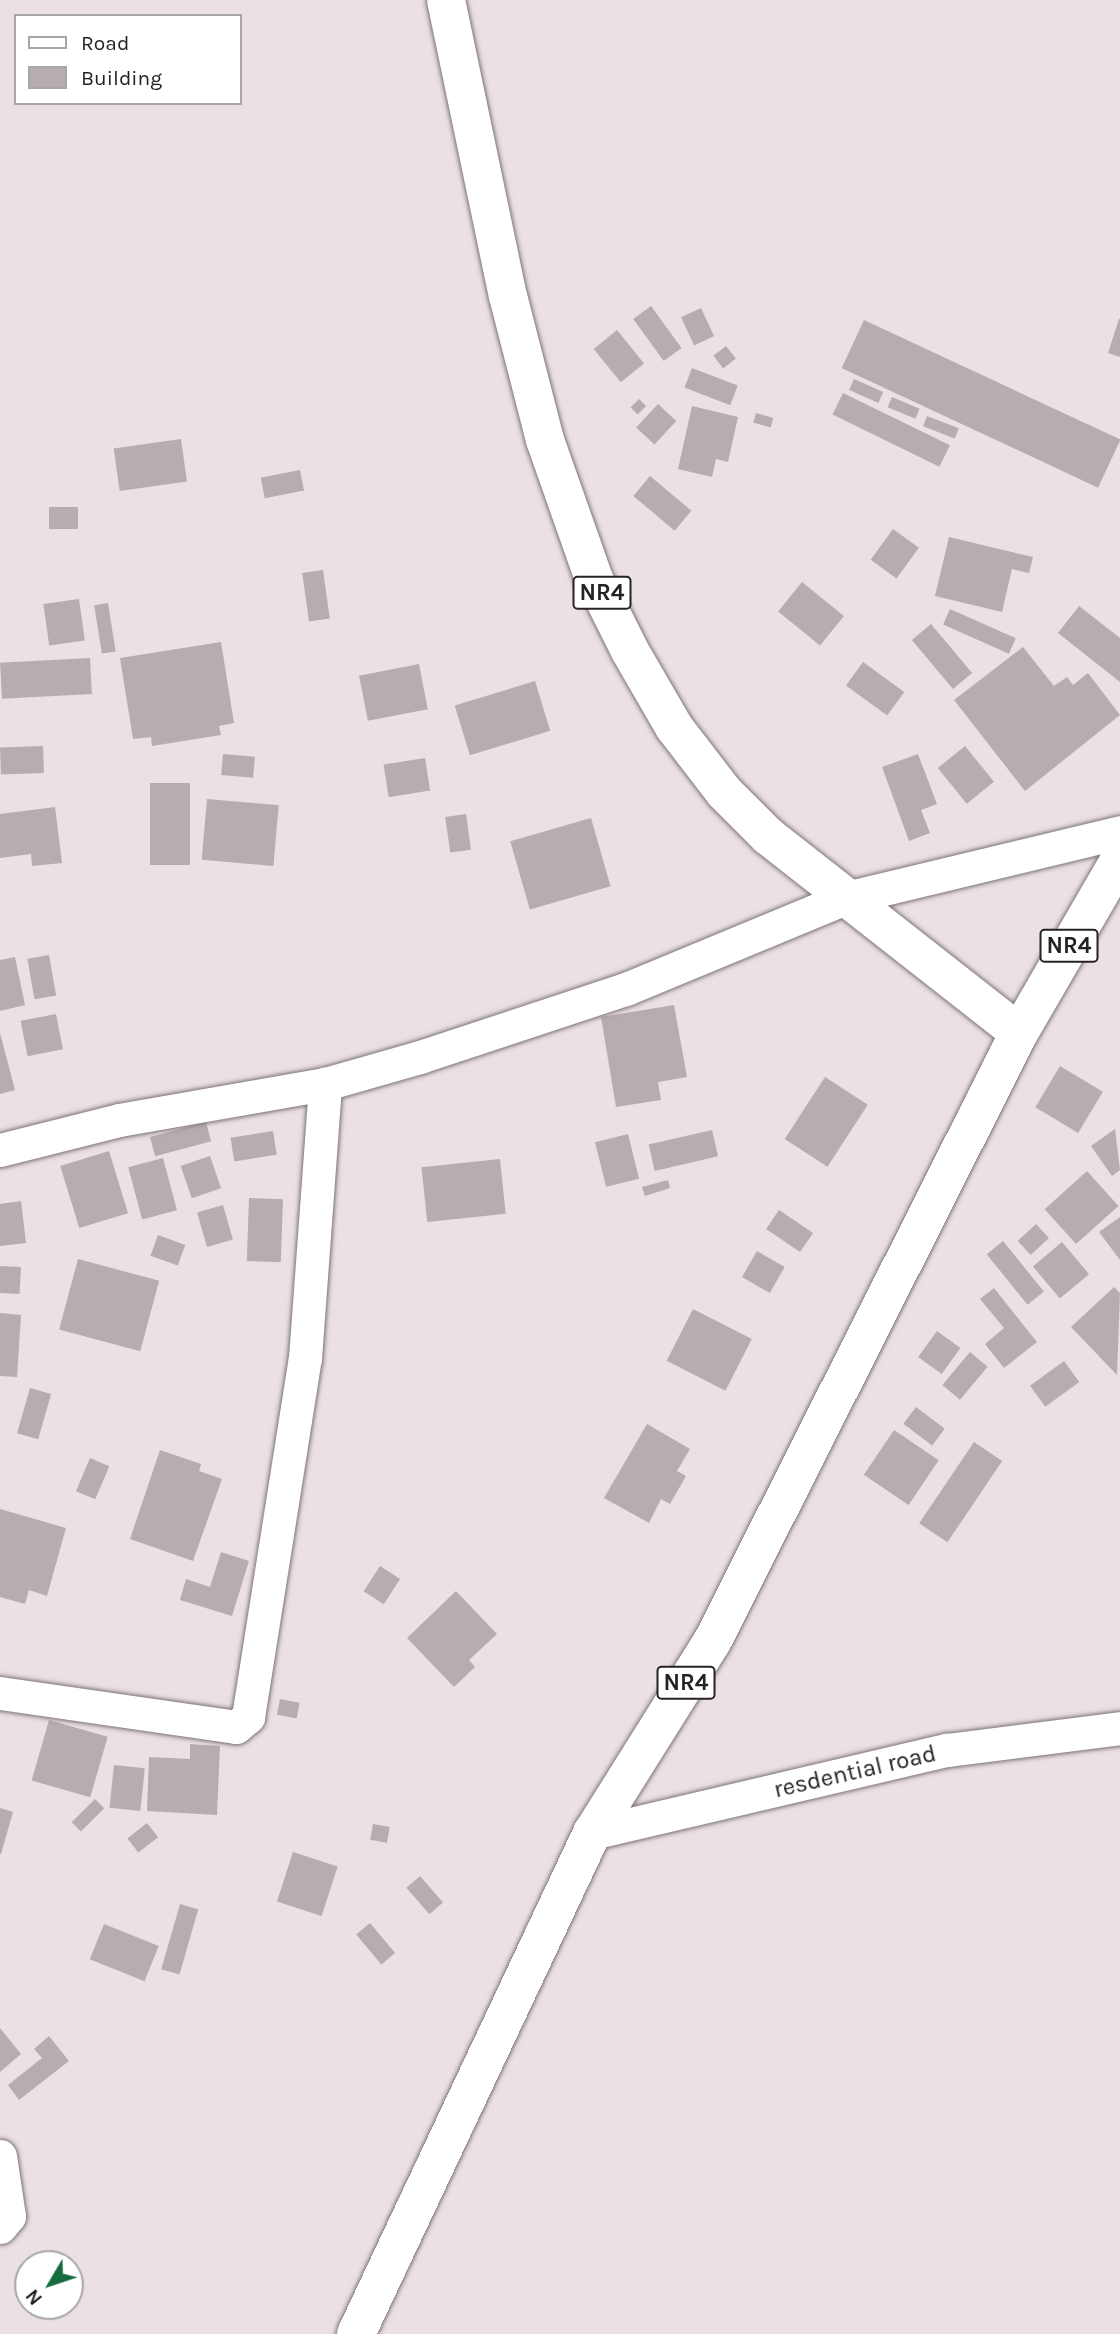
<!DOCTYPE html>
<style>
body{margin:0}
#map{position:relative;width:1120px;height:2334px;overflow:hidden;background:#ebe0e4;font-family:Karla,sans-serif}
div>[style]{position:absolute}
.building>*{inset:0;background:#b7adb0;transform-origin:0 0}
.roads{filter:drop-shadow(0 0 2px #7d7477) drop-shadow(0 0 2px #7d7477)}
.street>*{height:33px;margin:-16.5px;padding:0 16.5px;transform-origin:16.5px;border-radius:16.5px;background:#fff}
.highway>*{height:38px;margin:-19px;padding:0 19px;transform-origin:19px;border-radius:19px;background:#fff}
span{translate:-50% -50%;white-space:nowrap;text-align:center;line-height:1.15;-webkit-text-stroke:6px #fff;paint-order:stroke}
.shield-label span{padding:2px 5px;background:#fff;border:2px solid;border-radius:5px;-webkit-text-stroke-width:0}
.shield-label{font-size:23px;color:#262224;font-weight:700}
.street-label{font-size:24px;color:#262224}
.legend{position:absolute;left:14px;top:14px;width:228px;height:91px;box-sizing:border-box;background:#fff;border:2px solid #a8a7a7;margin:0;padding:9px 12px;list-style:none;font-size:21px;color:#262224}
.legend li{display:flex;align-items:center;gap:14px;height:35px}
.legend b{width:35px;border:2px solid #a8a7a7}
.north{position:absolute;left:14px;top:2250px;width:70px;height:70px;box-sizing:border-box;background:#fff;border:2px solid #a8a7a7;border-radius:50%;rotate:231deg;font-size:19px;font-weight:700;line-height:28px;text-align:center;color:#262224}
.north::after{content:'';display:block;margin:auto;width:24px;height:32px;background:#166c3e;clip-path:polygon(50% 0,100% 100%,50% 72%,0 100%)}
</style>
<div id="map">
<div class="building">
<i style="left:651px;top:306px;width:52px;height:22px;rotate:54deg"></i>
<i style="left:701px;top:308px;width:31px;height:22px;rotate:65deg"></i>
<i style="clip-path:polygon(1119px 319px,1120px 319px,1120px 357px,1108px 353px)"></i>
<i style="left:864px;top:320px;width:283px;height:53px;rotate:25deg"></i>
<i style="left:617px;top:330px;width:43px;height:30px;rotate:51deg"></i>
<i style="left:726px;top:346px;width:16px;height:16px;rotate:52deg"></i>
<i style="left:692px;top:368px;width:49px;height:21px;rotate:21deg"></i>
<i style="left:854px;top:379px;width:32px;height:12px;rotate:24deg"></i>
<i style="left:843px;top:393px;width:119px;height:24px;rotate:26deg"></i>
<i style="left:892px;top:397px;width:30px;height:11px;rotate:23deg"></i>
<i style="left:639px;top:399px;width:10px;height:12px;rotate:45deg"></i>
<i style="left:658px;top:404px;width:25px;height:32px;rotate:43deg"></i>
<i style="clip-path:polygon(692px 406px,738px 417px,728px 462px,716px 459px,712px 477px,678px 469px)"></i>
<i style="left:756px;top:413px;width:18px;height:10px;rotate:16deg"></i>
<i style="left:927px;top:416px;width:34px;height:11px;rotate:21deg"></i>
<i style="left:181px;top:439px;width:43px;height:68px;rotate:82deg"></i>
<i style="left:300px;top:470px;width:21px;height:40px;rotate:79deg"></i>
<i style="left:650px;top:476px;width:54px;height:26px;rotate:40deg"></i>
<i style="left:78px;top:507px;width:22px;height:29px;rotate:90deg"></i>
<i style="left:893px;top:529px;width:32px;height:38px;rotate:36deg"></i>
<i style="clip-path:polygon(949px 537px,1033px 557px,1029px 573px,1012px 569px,1002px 612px,935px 596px)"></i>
<i style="left:323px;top:570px;width:49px;height:21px;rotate:82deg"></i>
<i style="left:802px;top:582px;width:54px;height:38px;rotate:39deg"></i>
<i style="left:79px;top:599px;width:42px;height:36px;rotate:82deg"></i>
<i style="left:108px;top:603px;width:49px;height:14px;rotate:81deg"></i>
<i style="clip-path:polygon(1079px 606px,1120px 638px,1120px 682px,1058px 633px)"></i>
<i style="left:950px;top:609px;width:72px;height:17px;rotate:24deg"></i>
<i style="left:931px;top:624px;width:64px;height:25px;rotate:50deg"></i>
<i style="clip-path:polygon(221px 642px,234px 723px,219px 726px,221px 735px,152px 746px,151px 737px,133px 739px,120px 658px)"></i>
<i style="clip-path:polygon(1023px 647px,1054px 686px,1067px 677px,1073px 685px,1088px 673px,1120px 715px,1025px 791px,954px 700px)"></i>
<i style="left:90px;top:658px;width:36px;height:90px;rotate:87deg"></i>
<i style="left:863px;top:662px;width:51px;height:29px;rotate:36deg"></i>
<i style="left:419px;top:664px;width:46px;height:61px;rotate:79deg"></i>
<i style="left:535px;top:681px;width:52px;height:84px;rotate:73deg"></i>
<i style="left:43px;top:746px;width:27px;height:43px;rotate:88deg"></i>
<i style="left:965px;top:746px;width:46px;height:35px;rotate:51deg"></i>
<i style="left:223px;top:754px;width:32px;height:21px;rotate:5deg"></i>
<i style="clip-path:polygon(918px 754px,937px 804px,921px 810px,930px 833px,909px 841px,882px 767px)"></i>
<i style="left:425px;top:758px;width:33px;height:42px;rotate:81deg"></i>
<i style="left:150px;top:783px;width:40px;height:82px"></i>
<i style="left:207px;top:799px;width:72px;height:61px;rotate:5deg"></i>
<i style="clip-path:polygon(55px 807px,62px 863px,32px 866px,31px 854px,0 858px,0 814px)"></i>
<i style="left:466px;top:814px;width:36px;height:21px;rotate:82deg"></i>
<i style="left:591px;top:818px;width:71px;height:84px;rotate:74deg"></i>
<i style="left:49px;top:955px;width:41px;height:22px;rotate:80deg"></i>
<i style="clip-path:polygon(15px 957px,25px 1005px,0 1011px,0 960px)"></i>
<i style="clip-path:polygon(674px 1005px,687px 1077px,658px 1082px,661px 1100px,616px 1107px,601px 1017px)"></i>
<i style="left:56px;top:1014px;width:36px;height:36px;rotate:79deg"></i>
<i style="clip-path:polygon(0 1033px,15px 1090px,0 1094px)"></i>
<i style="left:1060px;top:1066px;width:50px;height:48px;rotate:31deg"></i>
<i style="left:825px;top:1077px;width:51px;height:74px;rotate:33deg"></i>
<i style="left:206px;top:1122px;width:20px;height:58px;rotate:75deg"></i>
<i style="clip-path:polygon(1115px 1129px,1120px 1170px,1112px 1176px,1091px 1146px)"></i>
<i style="left:712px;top:1130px;width:27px;height:65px;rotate:77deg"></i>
<i style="left:273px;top:1131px;width:24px;height:43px;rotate:81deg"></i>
<i style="left:628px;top:1134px;width:46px;height:34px;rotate:76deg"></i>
<i style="left:109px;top:1151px;width:65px;height:51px;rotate:73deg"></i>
<i style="left:210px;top:1156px;width:34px;height:31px;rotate:71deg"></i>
<i style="left:163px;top:1158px;width:54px;height:36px;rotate:75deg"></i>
<i style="left:500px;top:1159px;width:55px;height:79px;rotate:84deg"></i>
<i style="left:1087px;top:1171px;width:47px;height:57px;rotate:48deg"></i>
<i style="clip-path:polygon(668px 1180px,670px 1188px,645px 1196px,642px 1187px)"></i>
<i style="left:249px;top:1198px;width:34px;height:63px;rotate:2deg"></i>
<i style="clip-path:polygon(21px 1201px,26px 1243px,0 1246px,0 1204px)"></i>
<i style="left:223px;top:1205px;width:36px;height:27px;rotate:74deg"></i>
<i style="left:779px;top:1210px;width:41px;height:23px;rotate:34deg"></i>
<i style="clip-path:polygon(1120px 1217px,1120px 1260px,1099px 1232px)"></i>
<i style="left:1036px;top:1224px;width:19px;height:25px;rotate:47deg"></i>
<i style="left:158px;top:1235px;width:29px;height:22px;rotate:20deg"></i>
<i style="left:1003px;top:1241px;width:65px;height:21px;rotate:51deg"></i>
<i style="left:1062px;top:1242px;width:42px;height:38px;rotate:50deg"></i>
<i style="left:757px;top:1251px;width:32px;height:30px;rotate:30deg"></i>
<i style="left:78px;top:1259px;width:84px;height:73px;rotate:15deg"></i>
<i style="left:0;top:1266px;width:21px;height:27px;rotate:3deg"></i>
<i style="clip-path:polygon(1114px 1287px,1120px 1293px,1117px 1375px,1071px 1327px)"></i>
<i style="clip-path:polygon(994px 1288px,1037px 1342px,1004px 1368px,985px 1344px,1004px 1328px,980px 1299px)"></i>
<i style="left:693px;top:1309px;width:66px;height:58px;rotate:27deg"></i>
<i style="clip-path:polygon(0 1313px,21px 1315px,17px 1377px,0 1376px)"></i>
<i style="left:937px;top:1331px;width:29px;height:32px;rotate:36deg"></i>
<i style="left:970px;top:1352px;width:23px;height:43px;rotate:40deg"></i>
<i style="left:1064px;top:1361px;width:26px;height:42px;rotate:54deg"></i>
<i style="left:30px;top:1388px;width:22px;height:47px;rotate:16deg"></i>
<i style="left:916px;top:1407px;width:36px;height:21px;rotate:37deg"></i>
<i style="clip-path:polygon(647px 1424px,690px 1449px,677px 1471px,686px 1476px,670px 1504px,661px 1499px,649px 1523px,604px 1498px)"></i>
<i style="left:894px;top:1430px;width:54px;height:54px;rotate:34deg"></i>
<i style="left:974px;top:1442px;width:34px;height:98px;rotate:34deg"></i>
<i style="clip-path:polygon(160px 1450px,201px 1464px,199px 1471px,222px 1479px,193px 1561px,130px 1539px)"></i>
<i style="left:90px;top:1458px;width:21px;height:36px;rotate:23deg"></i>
<i style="clip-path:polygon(0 1509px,66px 1528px,47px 1596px,29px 1590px,25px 1604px,0 1597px)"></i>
<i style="clip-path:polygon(221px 1552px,249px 1561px,232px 1616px,180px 1600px,186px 1579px,210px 1587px)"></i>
<i style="left:380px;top:1566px;width:24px;height:30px;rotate:33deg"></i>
<i style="clip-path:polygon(456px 1591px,497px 1634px,469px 1660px,475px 1667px,454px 1687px,407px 1638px)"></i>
<i style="left:280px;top:1699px;width:20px;height:16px;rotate:11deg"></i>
<i style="left:49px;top:1720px;width:61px;height:63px;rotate:16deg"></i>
<i style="clip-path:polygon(190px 1744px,220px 1746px,217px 1815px,147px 1811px,149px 1757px,190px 1759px)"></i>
<i style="left:114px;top:1765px;width:31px;height:43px;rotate:6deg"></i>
<i style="left:95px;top:1799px;width:13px;height:33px;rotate:45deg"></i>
<i style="clip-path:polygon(0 1808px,13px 1812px,1px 1854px,0 1854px)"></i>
<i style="left:147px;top:1823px;width:18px;height:25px;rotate:52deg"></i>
<i style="left:373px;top:1824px;width:17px;height:16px;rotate:10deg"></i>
<i style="left:293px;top:1852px;width:47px;height:52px;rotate:18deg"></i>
<i style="left:420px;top:1876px;width:35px;height:18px;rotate:49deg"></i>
<i style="left:180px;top:1904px;width:19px;height:68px;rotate:16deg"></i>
<i style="left:370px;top:1923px;width:39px;height:18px;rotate:50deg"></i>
<i style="left:104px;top:1924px;width:59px;height:38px;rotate:22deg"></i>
<i style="clip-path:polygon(0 2028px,21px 2054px,0 2072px)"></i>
<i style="clip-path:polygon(49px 2036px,69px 2061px,19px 2100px,8px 2085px,42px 2058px,34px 2049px)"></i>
</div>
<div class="roads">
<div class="street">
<i style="left:0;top:1150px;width:123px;rotate:-14.1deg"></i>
<i style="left:119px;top:1120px;width:209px;rotate:-9.9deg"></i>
<i style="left:325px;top:1084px;width:99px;rotate:-15.9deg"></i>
<i style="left:420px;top:1057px;width:217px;rotate:-18.3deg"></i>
<i style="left:626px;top:989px;width:238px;rotate:-22.5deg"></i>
<i style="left:846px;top:898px;width:282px;rotate:-13.5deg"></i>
<i style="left:0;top:1693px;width:238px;rotate:8.2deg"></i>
<i style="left:236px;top:1727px;width:16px;rotate:-40deg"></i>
<i style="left:248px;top:1717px;width:363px;rotate:-81deg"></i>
<i style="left:305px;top:1358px;width:275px;rotate:-85.8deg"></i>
<i style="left:592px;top:1833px;width:365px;rotate:-13.2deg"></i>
<i style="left:947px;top:1750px;width:174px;rotate:-7.2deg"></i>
<i style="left:0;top:2156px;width:61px;rotate:81.5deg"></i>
<i style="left:9px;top:2216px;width:14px;rotate:129deg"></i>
</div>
<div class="highway">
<i style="left:446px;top:0;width:302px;rotate:78.2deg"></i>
<i style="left:508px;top:296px;width:149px;rotate:75.6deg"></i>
<i style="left:545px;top:440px;width:147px;rotate:70.6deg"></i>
<i style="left:594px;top:579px;width:80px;rotate:63.4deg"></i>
<i style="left:630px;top:651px;width:88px;rotate:59.9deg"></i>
<i style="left:674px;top:727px;width:82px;rotate:52.4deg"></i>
<i style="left:724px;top:792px;width:62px;rotate:45deg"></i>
<i style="left:768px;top:836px;width:319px;rotate:38.1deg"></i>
<i style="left:356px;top:2334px;width:554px;rotate:-64.78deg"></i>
<i style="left:592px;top:1833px;width:226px;rotate:-57.9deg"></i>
<i style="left:712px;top:1642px;width:682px;rotate:-63.25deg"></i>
<i style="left:1019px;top:1033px;width:201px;rotate:-59.9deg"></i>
</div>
</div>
<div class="shield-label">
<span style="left:602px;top:593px">NR4</span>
<span style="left:1069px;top:946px">NR4</span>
<span style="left:686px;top:1683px">NR4</span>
</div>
<div class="street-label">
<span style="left:855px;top:1772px;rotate:-13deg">resdential road</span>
</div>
<ul class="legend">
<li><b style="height:9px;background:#fff"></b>Road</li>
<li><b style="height:19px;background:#b7adb0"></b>Building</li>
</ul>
<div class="north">N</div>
</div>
